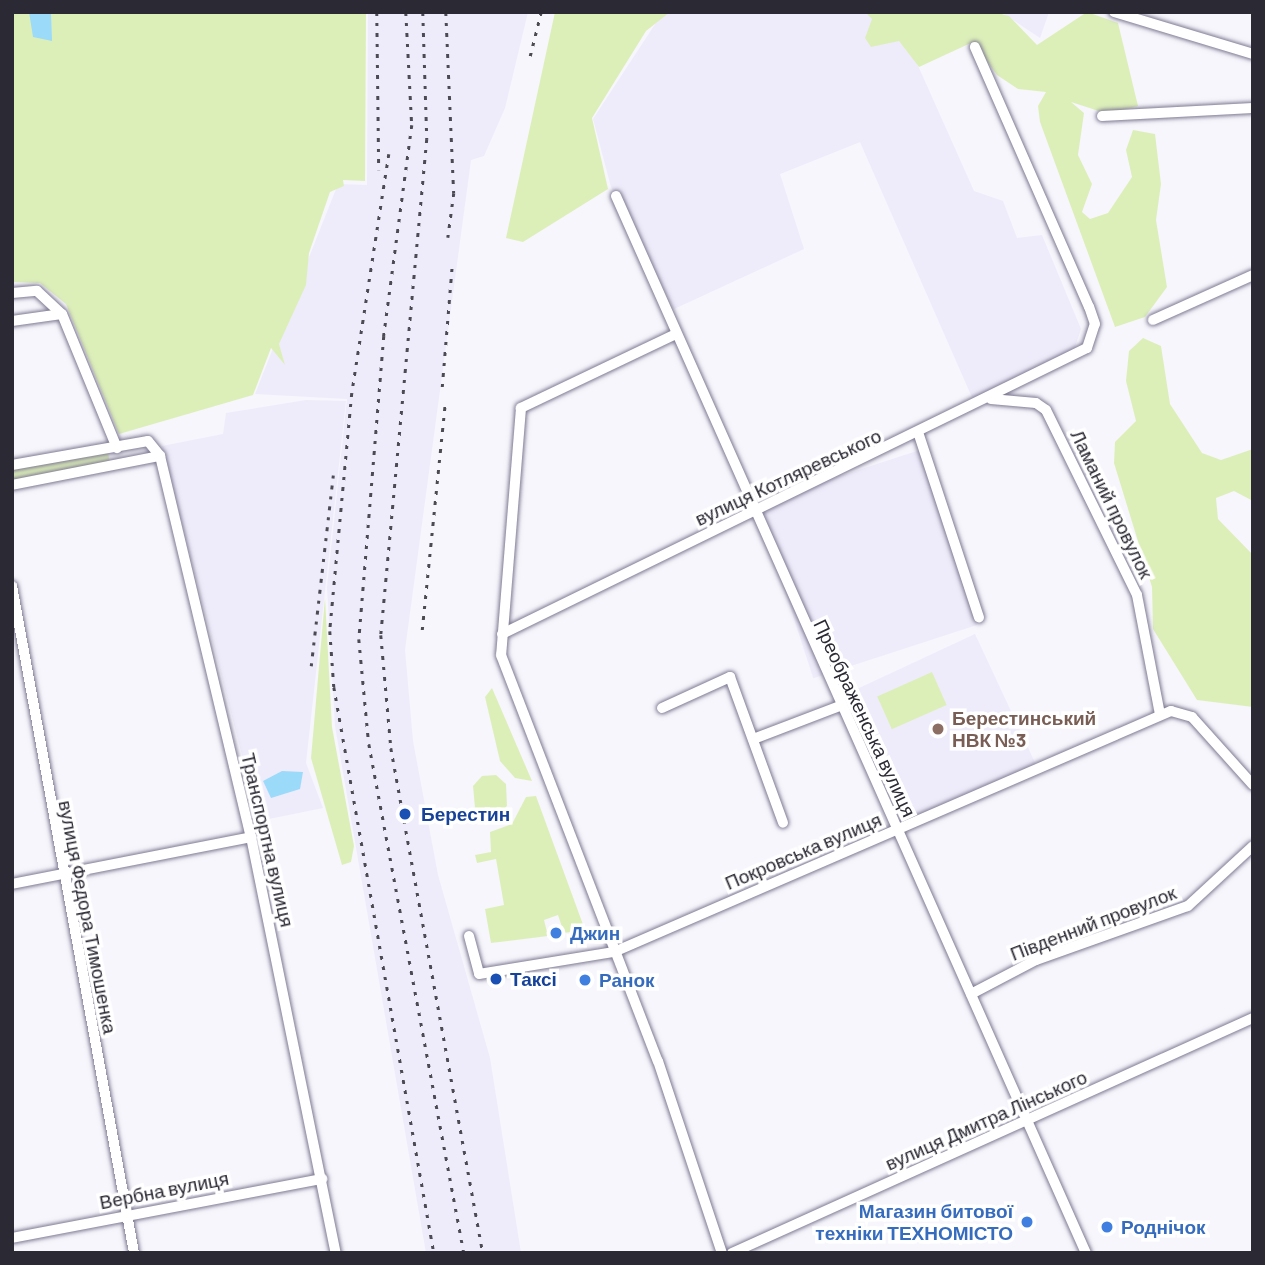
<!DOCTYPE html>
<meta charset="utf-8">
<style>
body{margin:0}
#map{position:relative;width:1265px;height:1265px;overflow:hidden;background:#f7f6fc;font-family:Barlow,sans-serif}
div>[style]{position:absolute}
.built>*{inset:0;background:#eeecfa;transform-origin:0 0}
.green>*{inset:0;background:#ddefb9;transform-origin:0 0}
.water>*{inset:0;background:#9cdafa}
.roads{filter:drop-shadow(0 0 2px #7e7a93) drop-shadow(0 0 2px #7e7a93)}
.minor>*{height:10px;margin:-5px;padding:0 5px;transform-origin:5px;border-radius:5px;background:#fff}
.rail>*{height:2.5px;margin-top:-1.25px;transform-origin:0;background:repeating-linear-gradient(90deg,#4c4b54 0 3.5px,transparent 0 10.5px)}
.dots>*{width:19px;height:19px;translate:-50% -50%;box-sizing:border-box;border:4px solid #fff;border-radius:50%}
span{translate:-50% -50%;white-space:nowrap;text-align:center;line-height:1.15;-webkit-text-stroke:7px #fff;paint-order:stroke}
.street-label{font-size:19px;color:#2b2a34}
.education-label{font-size:19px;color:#785e54;font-weight:700}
.left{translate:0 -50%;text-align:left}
.transit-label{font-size:19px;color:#164399;font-weight:700}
.shop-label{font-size:19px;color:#366cbe;font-weight:700}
.right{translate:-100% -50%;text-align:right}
.frame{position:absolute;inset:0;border:14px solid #2b2a34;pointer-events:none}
</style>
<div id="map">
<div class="built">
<i style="clip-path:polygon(368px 12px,528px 12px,505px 108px,484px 156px,471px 160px,405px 650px,413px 741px,438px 875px,490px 1058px,521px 1253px,426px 1253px,335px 726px,327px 587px,347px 399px,255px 394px,338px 184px,367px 185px)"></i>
<i style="clip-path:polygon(663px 12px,865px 12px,911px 50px,974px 191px,1003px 201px,1017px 238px,1042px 235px,1081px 329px,1074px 350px,974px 402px,860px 142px,780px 174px,804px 249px,674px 309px,611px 187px,593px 119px)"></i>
<i style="clip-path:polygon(1001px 12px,1049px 12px,1040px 38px)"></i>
<i style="clip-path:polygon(306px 400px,346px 401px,306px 763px,323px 808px,259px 821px,162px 446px,223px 434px,226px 413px)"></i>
<i style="left:920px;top:450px;width:184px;height:172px;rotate:72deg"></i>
<i style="left:975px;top:634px;width:143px;height:145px;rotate:65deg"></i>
</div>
<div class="green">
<i style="clip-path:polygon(12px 12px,366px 12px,365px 181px,343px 180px,344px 186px,330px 192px,309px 253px,306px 285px,279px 344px,285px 365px,271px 348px,253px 395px,119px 434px,66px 304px,40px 283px,12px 282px)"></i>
<i style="clip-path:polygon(555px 12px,670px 12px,646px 31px,592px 118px,608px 189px,523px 242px,506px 238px)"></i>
<i style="clip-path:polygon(865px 12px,994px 12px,1009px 16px,1037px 45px,1087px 12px,1118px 23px,1138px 106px,1108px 114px,1071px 102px,1084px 113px,1078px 155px,1092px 184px,1082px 212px,1090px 219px,1108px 213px,1132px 177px,1126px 150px,1133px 130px,1155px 134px,1161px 184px,1156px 220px,1167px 287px,1145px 317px,1115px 327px,1040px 122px,1038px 106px,1046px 92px,1018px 89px,997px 75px,973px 42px,919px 67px,899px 41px,871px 47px,865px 38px,872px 19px)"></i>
<i style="clip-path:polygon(1143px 338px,1161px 346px,1170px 404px,1202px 453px,1221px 460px,1253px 449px,1253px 501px,1234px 491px,1216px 498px,1218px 519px,1253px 555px,1253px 707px,1197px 700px,1153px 629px,1152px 587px,1114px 463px,1115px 442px,1136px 421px,1126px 381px,1129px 351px)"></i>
<i style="left:108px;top:452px;width:11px;height:97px;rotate:80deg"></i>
<i style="clip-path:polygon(325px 598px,332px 727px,354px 846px,351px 862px,342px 865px,311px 758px)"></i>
<i style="left:932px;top:672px;width:36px;height:60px;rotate:66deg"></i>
<i style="clip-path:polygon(492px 688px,532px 781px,515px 778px,500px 761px,485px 697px)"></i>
<i style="clip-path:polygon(482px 776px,496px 775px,506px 784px,507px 806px,494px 817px,475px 808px,473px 786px)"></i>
<i style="clip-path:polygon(536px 796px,585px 930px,564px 933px,558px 915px,544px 920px,548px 936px,491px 943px,485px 909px,504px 905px,496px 859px,477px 863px,475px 855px,491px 852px,490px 832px,512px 824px,526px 797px)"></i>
</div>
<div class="water">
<i style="clip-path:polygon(29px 12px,51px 12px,52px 41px,33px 37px)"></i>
<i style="clip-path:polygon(282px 771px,303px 772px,300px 789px,271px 798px,263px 781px)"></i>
</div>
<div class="roads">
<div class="minor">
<i style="left:1114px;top:12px;width:145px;rotate:16.8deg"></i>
<i style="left:1102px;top:116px;width:151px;rotate:-3deg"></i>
<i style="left:616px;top:196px;width:1157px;rotate:66.03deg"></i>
<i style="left:12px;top:293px;width:25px;rotate:-5deg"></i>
<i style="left:37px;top:291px;width:34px;rotate:43deg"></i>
<i style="left:62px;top:314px;width:145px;rotate:67.7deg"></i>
<i style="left:1153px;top:320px;width:110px;rotate:-24.2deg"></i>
<i style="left:12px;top:321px;width:50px;rotate:-8deg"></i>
<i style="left:674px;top:335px;width:170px;rotate:154.5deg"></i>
<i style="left:521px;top:408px;width:248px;rotate:94.6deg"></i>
<i style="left:501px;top:655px;width:435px;rotate:68.9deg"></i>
<i style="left:658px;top:1061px;width:202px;rotate:71.6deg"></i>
<i style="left:991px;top:399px;width:45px;rotate:5.1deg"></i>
<i style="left:1036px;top:403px;width:12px;rotate:35deg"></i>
<i style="left:1046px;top:410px;width:206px;rotate:63.8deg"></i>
<i style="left:1137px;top:595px;width:121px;rotate:79.1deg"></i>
<i style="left:919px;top:435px;width:192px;rotate:71.8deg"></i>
<i style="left:12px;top:465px;width:138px;rotate:-10deg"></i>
<i style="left:148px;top:441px;width:19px;rotate:51deg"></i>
<i style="left:160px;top:456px;width:392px;rotate:76.6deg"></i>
<i style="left:251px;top:837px;width:425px;rotate:78.5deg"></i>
<i style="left:12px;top:485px;width:151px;rotate:-11.1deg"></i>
<i style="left:12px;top:586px;width:678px;rotate:79.63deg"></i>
<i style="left:502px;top:634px;width:651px;rotate:-26.05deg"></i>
<i style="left:1087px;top:348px;width:25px;rotate:-72deg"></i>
<i style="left:1095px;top:324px;width:18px;rotate:-109deg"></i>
<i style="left:1089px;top:307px;width:284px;rotate:-113.7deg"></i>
<i style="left:662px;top:708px;width:75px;rotate:-24.5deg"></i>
<i style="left:730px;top:677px;width:155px;rotate:70deg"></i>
<i style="left:756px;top:738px;width:90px;rotate:-20.9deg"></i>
<i style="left:12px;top:884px;width:244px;rotate:-11.1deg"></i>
<i style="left:469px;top:936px;width:39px;rotate:75deg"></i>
<i style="left:479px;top:974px;width:137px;rotate:-9.3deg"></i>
<i style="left:614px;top:952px;width:607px;rotate:-23.4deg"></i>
<i style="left:1171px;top:711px;width:22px;rotate:16deg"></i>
<i style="left:1192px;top:717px;width:91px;rotate:48.1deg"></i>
<i style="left:971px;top:994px;width:73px;rotate:-27.6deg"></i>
<i style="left:1036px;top:960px;width:161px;rotate:-19.6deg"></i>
<i style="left:1188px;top:906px;width:88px;rotate:-42.7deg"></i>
<i style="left:12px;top:1238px;width:316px;rotate:-10.8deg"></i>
<i style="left:732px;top:1253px;width:572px;rotate:-24.28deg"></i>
</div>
</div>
<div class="rail">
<i style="left:377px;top:12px;width:158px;rotate:89.3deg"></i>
<i style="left:406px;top:12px;width:113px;rotate:87deg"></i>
<i style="left:412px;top:125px;width:213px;rotate:97.6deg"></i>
<i style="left:384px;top:336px;width:304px;rotate:94.7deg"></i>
<i style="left:359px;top:639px;width:105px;rotate:84.6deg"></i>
<i style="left:369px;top:744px;width:518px;rotate:79.43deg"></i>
<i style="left:423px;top:12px;width:127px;rotate:88.2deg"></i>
<i style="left:427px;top:139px;width:498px;rotate:95.3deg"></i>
<i style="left:381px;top:635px;width:113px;rotate:84.9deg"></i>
<i style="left:391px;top:748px;width:513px;rotate:79.68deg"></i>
<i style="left:446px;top:12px;width:181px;rotate:87.5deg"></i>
<i style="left:454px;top:193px;width:45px;rotate:97.6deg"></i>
<i style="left:530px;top:56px;width:45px;rotate:-76deg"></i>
<i style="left:389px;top:154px;width:242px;rotate:98.8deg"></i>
<i style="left:352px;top:393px;width:239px;rotate:95.3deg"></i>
<i style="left:330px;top:631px;width:56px;rotate:85.9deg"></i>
<i style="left:334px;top:687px;width:575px;rotate:79.98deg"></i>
<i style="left:442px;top:387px;width:121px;rotate:-85.3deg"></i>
<i style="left:422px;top:630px;width:226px;rotate:-84.2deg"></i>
<i style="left:311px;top:666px;width:199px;rotate:-83.4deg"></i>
</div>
<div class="dots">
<i style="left:938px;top:729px;background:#8d6e63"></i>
<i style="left:405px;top:814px;background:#1a4fb4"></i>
<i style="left:556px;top:933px;background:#3f7fe0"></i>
<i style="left:496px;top:979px;background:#1a4fb4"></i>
<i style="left:585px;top:980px;background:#3f7fe0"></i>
<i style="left:1027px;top:1222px;background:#3f7fe0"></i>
<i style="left:1107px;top:1227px;background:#3f7fe0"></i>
</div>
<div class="street-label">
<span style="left:788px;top:477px;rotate:-25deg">вулиця Котляревського</span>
<span style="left:1112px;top:504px;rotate:64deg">Ламаний провулок</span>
<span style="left:865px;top:718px;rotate:65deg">Преображенська вулиця</span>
<span style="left:268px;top:840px;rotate:77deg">Транспортна вулиця</span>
<span style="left:803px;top:851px;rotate:-23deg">Покровська вулиця</span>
<span style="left:88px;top:917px;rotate:79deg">вулиця Федора Тимошенка</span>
<span style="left:1093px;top:923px;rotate:-21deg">Південний провулок</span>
<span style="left:986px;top:1120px;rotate:-24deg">вулиця Дмитра Лінського</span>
<span style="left:164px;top:1190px;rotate:-11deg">Вербна вулиця</span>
</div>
<div class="education-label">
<span class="left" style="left:952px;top:729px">Берестинський<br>НВК №3</span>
</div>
<div class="transit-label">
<span class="left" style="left:421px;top:814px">Берестин</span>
<span class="left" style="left:510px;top:979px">Таксі</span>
</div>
<div class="shop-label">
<span class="left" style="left:570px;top:933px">Джин</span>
<span class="left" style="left:599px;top:980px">Ранок</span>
<span class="right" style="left:1013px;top:1222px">Магазин битової<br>техніки ТЕХНОМІСТО</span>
<span class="left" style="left:1121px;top:1227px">Роднічок</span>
</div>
<div class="frame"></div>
</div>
